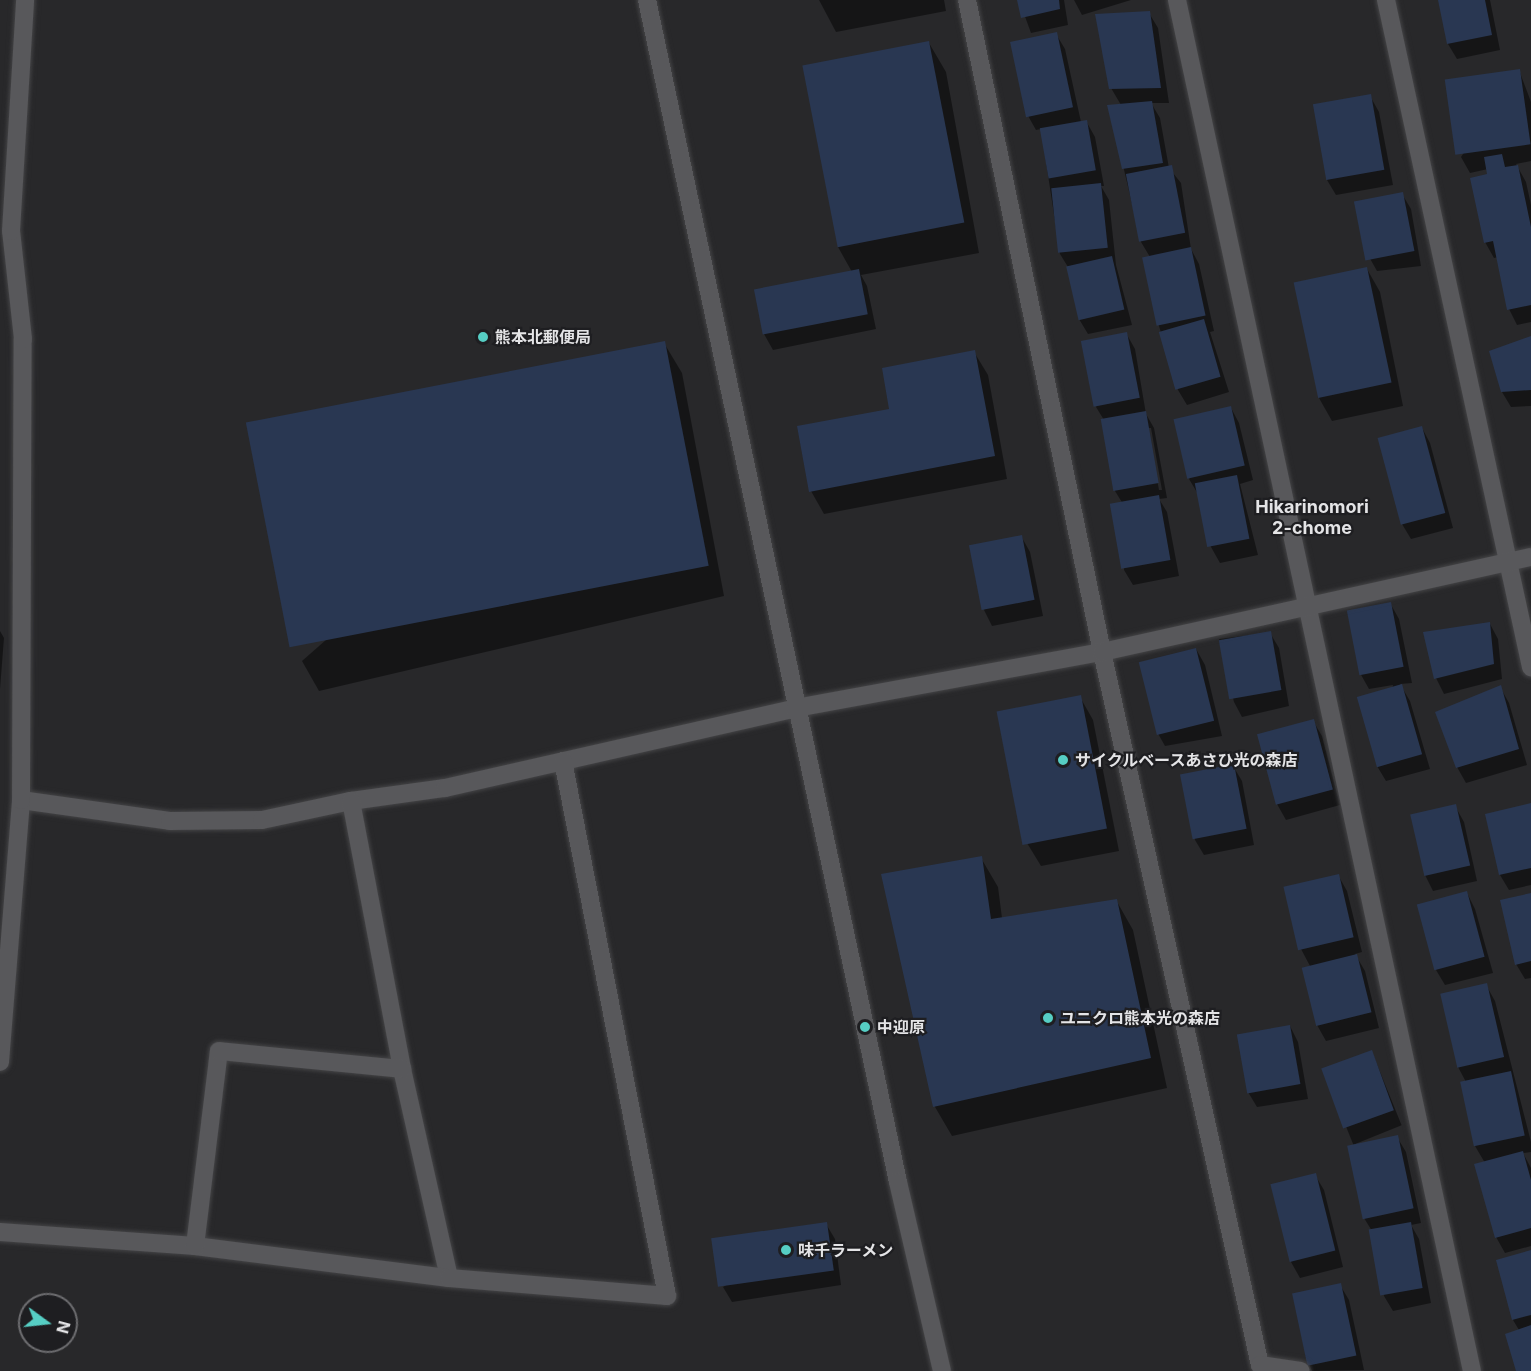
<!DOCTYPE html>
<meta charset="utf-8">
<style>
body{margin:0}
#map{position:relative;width:1531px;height:1371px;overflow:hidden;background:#28282a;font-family:Inter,"Noto Sans JP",sans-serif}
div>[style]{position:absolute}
.shadow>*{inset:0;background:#0007;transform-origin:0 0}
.building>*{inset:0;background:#293752;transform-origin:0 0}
.roads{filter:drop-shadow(0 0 2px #444446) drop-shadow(0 0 2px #444446)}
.minor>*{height:18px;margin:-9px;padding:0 9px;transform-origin:9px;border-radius:9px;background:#58585b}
.tertiary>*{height:18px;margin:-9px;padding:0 9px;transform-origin:9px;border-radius:9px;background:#58585b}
.dots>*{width:16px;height:16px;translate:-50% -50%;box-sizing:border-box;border:3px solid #1e1e21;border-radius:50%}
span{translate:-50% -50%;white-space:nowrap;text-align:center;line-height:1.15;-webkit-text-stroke:4.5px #1e1e21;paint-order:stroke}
.poi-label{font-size:16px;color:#e4e4e6;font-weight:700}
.left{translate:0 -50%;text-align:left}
.neighbourhood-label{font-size:18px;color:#e4e4e6;font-weight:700}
.north{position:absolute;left:18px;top:1293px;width:60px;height:60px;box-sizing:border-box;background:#1e1e21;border:2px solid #6d6d70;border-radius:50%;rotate:105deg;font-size:16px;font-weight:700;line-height:24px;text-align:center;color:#e4e4e6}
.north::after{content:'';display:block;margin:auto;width:21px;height:27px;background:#56cec4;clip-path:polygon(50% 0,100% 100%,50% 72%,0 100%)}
</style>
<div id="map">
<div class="shadow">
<i style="clip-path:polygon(819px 0,944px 0,946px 11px,836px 32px)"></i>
<i style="clip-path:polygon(1019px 0,1064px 0,1068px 25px,1031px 33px)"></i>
<i style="clip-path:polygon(1074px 0,1131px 0,1082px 15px)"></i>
<i style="clip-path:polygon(1440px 0,1490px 0,1500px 50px,1457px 59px,1448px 44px)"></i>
<i style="clip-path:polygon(1149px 13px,1158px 28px,1169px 103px,1151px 103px,1160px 118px,1169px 168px,1181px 183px,1191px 249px,1199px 264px,1214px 331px,1210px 332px,1229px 392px,1187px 405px,1178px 390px,1159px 326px,1144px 259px,1150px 257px,1141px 242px,1109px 106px,1121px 105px,1111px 88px)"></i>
<i style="clip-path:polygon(1056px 34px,1065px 49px,1081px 122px,1086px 121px,1095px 137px,1104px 186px,1101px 186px,1109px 200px,1116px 265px,1132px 325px,1088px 334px,1079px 319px,1068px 267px,1060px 254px,1041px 129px,1036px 130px,1027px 114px)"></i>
<i style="clip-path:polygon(929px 43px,946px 72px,979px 253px,861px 275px,867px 286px,876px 329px,773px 350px,764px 334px,852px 272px,838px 247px)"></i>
<i style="clip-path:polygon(1519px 70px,1531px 102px,1531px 161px,1516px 164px,1526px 182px,1531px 205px,1531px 322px,1517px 325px,1509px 309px,1498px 257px,1494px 258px,1485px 242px,1488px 169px,1470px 173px,1461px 157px)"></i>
<i style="clip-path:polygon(1370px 96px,1379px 112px,1393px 185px,1336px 195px,1327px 180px)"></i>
<i style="clip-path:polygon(1402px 194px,1411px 209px,1421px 266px,1377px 271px,1368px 255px)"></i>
<i style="clip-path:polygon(1367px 269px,1380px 292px,1403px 406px,1332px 421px,1319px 398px)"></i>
<i style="clip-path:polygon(evenodd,1126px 333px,1135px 349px,1146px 414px,1154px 428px,1167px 498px,1159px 499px,1167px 512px,1179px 576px,1133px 585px,1124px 570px,1123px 504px,1115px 491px,1104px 420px,1096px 407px,1126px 333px,1148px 428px,1151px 428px,1162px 490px,1159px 490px,1148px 428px)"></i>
<i style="clip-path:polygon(1531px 338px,1531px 406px,1511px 407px,1502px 392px)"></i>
<i style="clip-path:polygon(664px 343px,682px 373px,724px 596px,319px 691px,302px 661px)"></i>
<i style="clip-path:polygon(974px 352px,988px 375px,1007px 479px,824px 514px,811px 491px,891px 410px)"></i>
<i style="clip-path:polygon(1231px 408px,1239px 423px,1253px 480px,1240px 484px,1258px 555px,1220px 563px,1211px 547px,1198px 494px,1189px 479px)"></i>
<i style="clip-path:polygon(1422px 428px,1430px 443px,1453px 528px,1411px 539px,1402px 524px)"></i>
<i style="clip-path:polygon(1021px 536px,1030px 552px,1043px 616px,992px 626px,984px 610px)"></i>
<i style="clip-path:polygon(1390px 603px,1399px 619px,1412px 683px,1400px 684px,1410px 701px,1430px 769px,1386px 781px,1377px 766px,1393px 685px,1369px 689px,1360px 673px)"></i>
<i style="clip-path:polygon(1490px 624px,1498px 639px,1502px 679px,1444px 694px,1436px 678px)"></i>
<i style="clip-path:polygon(0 631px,4px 638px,0 689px)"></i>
<i style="clip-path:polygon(1270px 633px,1279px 648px,1289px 706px,1242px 717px,1234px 702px,1219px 639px)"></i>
<i style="clip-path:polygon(1196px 649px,1205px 665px,1222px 736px,1165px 746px,1156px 730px)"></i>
<i style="clip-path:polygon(1500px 687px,1509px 703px,1527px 765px,1466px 783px,1457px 767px)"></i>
<i style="clip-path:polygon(1080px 697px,1093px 720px,1119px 851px,1041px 866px,1027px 843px)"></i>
<i style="clip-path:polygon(1313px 721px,1322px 736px,1340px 805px,1286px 820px,1277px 804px)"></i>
<i style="clip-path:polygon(1233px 766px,1242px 781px,1254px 845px,1204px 855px,1195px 840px,1182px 775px)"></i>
<i style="clip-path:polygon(1531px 805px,1531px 885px,1509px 890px,1500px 875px)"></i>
<i style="clip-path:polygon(1455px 806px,1464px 822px,1477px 881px,1433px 891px,1425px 875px)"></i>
<i style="clip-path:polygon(981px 858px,998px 887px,1002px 918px,1116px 900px,1133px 930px,1167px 1088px,952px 1136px,935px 1107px)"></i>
<i style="clip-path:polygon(1338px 875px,1347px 891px,1362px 952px,1355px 954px,1365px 971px,1379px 1028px,1326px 1041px,1317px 1025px,1310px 966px,1301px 949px)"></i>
<i style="clip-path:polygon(1467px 893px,1475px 909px,1493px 973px,1445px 985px,1436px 970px)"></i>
<i style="clip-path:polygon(1531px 895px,1531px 978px,1525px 979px,1516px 964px)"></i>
<i style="clip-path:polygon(1486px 985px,1495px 1001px,1531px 1142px,1531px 1152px,1523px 1153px,1531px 1168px,1531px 1246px,1505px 1253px,1496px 1237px,1485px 1163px,1475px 1146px,1466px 1082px,1458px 1067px)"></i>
<i style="clip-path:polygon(1290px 1026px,1298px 1042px,1308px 1099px,1257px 1107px,1248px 1092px,1239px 1035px)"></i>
<i style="left:1372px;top:1052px;width:79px;height:52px;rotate:68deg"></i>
<i style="clip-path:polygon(1397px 1137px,1406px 1152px,1421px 1223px,1411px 1225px,1419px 1239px,1431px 1303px,1393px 1311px,1384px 1296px,1372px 1231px,1364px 1218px)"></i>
<i style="clip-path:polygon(1315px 1175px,1324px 1190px,1343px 1267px,1300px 1278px,1291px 1262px)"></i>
<i style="clip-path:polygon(826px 1224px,835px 1239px,841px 1285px,732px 1302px,723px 1287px)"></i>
<i style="clip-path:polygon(1531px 1252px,1531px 1371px,1518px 1371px,1519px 1330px,1513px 1320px)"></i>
<i style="clip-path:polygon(1340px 1285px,1349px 1300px,1364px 1370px,1312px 1371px,1309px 1365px)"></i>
</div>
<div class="building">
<i style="clip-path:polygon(1017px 0,1059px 0,1060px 9px,1021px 18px)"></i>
<i style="clip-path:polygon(1438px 0,1485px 0,1492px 35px,1447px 44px)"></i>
<i style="clip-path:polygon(1150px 11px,1161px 88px,1109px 89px,1095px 14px)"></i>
<i style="left:1057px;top:32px;width:77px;height:48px;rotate:78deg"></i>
<i style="left:929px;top:41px;width:185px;height:129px;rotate:79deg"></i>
<i style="left:1520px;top:69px;width:76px;height:76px;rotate:82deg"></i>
<i style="left:1371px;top:94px;width:77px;height:59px;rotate:80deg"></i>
<i style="clip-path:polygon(1152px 101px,1163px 163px,1122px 169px,1107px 105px)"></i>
<i style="left:1087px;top:120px;width:51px;height:48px;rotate:80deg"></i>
<i style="clip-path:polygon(1502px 154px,1505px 167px,1518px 165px,1531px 227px,1531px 305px,1507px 310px,1493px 241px,1484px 243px,1470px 178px,1487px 174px,1484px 157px)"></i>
<i style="left:1172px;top:165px;width:69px;height:47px;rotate:79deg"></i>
<i style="left:1101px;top:183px;width:65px;height:50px;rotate:84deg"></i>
<i style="left:1403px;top:192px;width:60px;height:50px;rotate:79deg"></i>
<i style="left:1191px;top:247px;width:70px;height:50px;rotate:78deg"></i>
<i style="left:1112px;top:256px;width:55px;height:47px;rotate:77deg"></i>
<i style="left:1367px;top:267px;width:118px;height:75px;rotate:78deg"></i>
<i style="left:859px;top:269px;width:46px;height:107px;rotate:79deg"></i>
<i style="left:1204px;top:319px;width:60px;height:47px;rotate:74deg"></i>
<i style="left:1127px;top:332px;width:67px;height:47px;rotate:79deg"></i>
<i style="clip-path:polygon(1531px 336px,1531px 390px,1501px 392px,1489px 351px)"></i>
<i style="left:665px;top:341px;width:229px;height:427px;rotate:79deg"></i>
<i style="clip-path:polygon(975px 350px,995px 456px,809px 492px,797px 426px,889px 409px,882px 368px)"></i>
<i style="left:1231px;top:406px;width:61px;height:59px;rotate:77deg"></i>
<i style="left:1146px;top:411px;width:73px;height:46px;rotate:80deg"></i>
<i style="left:1422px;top:426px;width:90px;height:46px;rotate:75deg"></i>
<i style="left:1237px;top:475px;width:65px;height:43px;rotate:79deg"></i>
<i style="left:1159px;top:495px;width:66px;height:50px;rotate:80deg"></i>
<i style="left:1022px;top:535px;width:66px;height:54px;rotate:79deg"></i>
<i style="left:1391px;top:602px;width:66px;height:45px;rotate:79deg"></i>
<i style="clip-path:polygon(1490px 622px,1494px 664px,1434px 679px,1423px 632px)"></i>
<i style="left:1271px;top:631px;width:60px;height:53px;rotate:80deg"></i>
<i style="left:1196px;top:648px;width:75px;height:59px;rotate:76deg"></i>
<i style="left:1402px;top:684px;width:73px;height:47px;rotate:74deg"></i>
<i style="clip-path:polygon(1501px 685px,1519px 749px,1456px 768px,1435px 712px)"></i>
<i style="left:1081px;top:695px;width:136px;height:86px;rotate:79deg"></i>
<i style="left:1314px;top:719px;width:73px;height:59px;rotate:75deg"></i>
<i style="left:1234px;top:764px;width:66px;height:55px;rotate:79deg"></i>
<i style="clip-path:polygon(1531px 803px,1531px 868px,1499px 875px,1485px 814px)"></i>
<i style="left:1456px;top:804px;width:63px;height:47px;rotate:77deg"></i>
<i style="clip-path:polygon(982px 856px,991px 919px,1117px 899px,1151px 1058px,933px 1107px,881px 874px)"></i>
<i style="left:1339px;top:874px;width:65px;height:57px;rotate:77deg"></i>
<i style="left:1467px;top:891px;width:68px;height:52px;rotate:75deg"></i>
<i style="clip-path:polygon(1531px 893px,1531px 961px,1515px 965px,1500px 900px)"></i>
<i style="left:1357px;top:954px;width:60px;height:57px;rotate:76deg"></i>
<i style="left:1487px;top:983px;width:76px;height:48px;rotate:77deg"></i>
<i style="left:1290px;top:1025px;width:60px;height:54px;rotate:80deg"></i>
<i style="left:1372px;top:1050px;width:64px;height:54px;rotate:70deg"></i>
<i style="left:1511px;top:1071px;width:66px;height:52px;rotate:78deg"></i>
<i style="left:1398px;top:1135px;width:75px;height:52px;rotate:78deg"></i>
<i style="clip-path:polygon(1523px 1151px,1531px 1180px,1531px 1228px,1495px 1238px,1474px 1164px)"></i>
<i style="left:1316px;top:1173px;width:80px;height:47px;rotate:76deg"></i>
<i style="left:827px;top:1222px;width:49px;height:117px;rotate:82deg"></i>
<i style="left:1411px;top:1222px;width:67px;height:43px;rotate:80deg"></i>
<i style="clip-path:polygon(1531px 1250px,1531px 1315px,1512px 1320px,1496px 1260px)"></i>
<i style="left:1341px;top:1283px;width:74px;height:50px;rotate:78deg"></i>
<i style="clip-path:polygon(1531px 1325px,1531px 1371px,1516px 1371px,1505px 1334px)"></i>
</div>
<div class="roads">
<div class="minor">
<i style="left:967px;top:0;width:666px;rotate:78.3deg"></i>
<i style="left:1102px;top:652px;width:730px;rotate:77.51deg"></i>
<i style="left:1260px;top:1365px;width:41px;rotate:8.3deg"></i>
<i style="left:1177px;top:0;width:1402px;rotate:77.86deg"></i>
<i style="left:1386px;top:0;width:683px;rotate:77.74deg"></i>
<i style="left:21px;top:800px;width:150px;rotate:8deg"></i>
<i style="left:170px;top:821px;width:92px;rotate:-0.6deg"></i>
<i style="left:262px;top:820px;width:91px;rotate:-12.1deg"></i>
<i style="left:351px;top:801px;width:95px;rotate:-7.9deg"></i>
<i style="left:445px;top:788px;width:360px;rotate:-12.8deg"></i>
<i style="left:796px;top:708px;width:311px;rotate:-10.4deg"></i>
<i style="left:1102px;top:652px;width:439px;rotate:-12.5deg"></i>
<i style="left:351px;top:801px;width:273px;rotate:79.2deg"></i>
<i style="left:402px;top:1069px;width:214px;rotate:77.3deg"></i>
<i style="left:0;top:1062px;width:263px;rotate:-85.4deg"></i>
<i style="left:21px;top:800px;width:461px;rotate:-89.8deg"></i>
<i style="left:23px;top:339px;width:109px;rotate:-96.3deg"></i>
<i style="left:11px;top:231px;width:231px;rotate:-86.5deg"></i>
<i style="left:0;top:1232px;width:196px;rotate:4.1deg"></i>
<i style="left:195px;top:1246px;width:256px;rotate:7.2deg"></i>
<i style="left:449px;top:1278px;width:219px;rotate:4.7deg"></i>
<i style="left:667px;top:1296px;width:545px;rotate:-101deg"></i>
<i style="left:195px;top:1246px;width:196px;rotate:-83deg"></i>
<i style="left:219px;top:1051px;width:184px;rotate:5.6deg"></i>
</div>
<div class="tertiary">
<i style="left:647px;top:0;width:1208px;rotate:78.01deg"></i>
<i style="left:898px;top:1182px;width:194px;rotate:76.9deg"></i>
</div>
</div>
<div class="dots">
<i style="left:483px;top:337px;background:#56cec4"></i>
<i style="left:1063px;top:760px;background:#56cec4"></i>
<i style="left:1048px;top:1018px;background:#56cec4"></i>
<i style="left:865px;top:1027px;background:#56cec4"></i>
<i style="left:786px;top:1250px;background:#56cec4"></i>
</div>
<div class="poi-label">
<span class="left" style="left:495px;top:337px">熊本北郵便局</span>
<span class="left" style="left:1075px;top:760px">サイクルベースあさひ光の森店</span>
<span class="left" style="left:1060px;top:1018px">ユニクロ熊本光の森店</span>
<span class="left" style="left:877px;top:1027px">中迎原</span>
<span class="left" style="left:798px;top:1250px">味千ラーメン</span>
</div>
<div class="neighbourhood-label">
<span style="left:1312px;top:518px">Hikarinomori<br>2-chome</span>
</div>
<div class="north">N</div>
</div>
